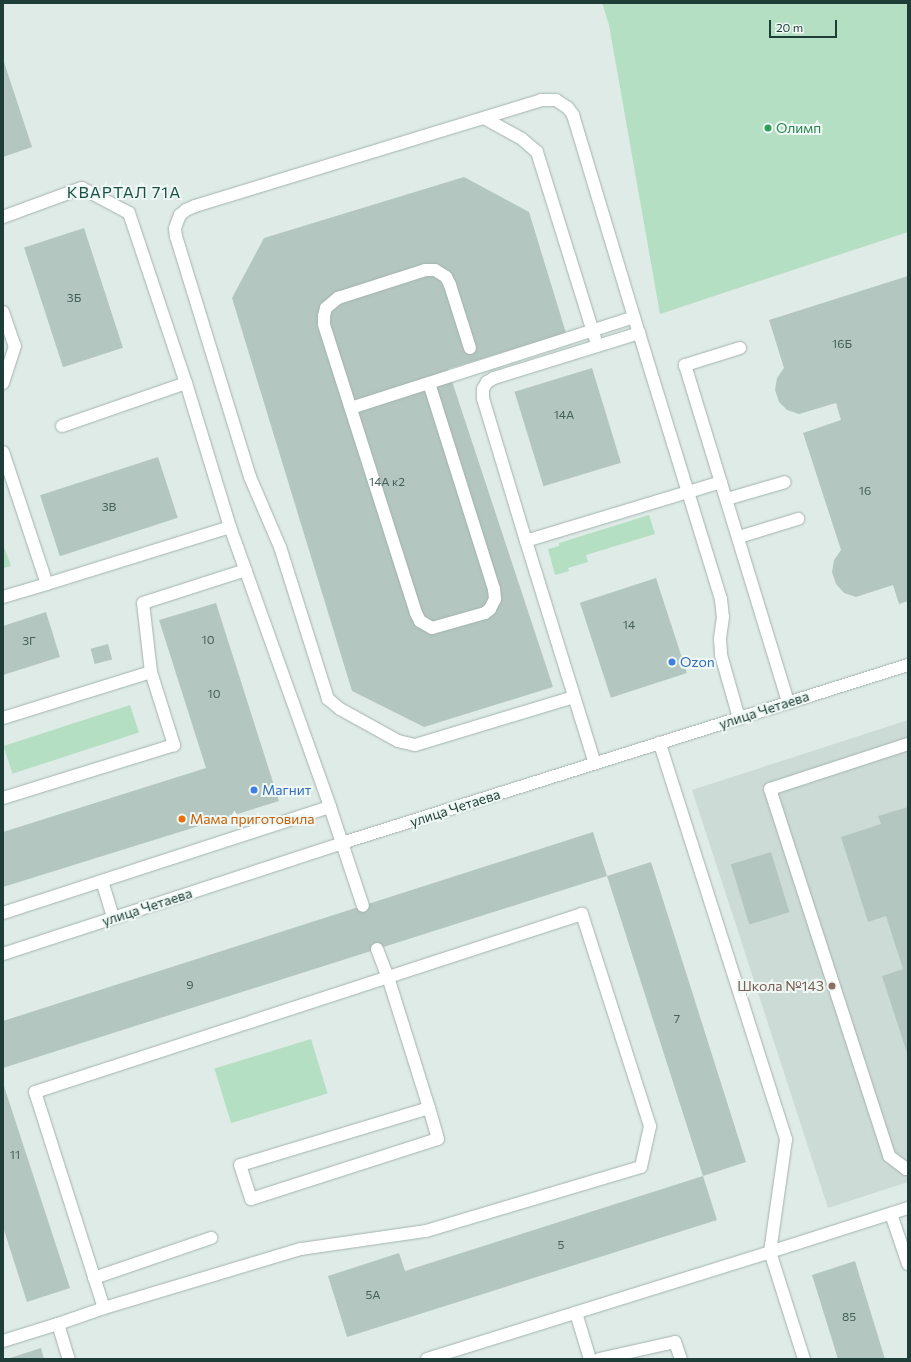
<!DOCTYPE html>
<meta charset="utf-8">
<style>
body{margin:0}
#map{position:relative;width:911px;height:1362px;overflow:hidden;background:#dfebe7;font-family:Commissioner,sans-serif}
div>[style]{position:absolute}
.built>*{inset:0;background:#cddbd6}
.green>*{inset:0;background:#b5dfc3;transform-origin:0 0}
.building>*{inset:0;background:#b4c6c0;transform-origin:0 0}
.roads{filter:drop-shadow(0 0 1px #a2b3af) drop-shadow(0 0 1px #a2b3af)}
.lane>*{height:12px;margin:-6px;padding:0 6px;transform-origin:6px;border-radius:6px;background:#fff}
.street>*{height:12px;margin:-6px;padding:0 6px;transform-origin:6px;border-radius:6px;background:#fff}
.dots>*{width:11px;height:11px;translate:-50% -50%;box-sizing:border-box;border:2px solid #eff8f4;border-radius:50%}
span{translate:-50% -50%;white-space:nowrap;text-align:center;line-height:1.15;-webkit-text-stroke:4px #eff8f4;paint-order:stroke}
.number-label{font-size:12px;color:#445f59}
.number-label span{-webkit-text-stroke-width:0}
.leisure-label{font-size:14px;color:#27864d}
.left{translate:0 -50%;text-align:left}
.shop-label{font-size:14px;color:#366cbe}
.street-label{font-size:14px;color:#1f3d37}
.food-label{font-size:14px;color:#c56008}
.education-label{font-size:14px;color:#785e54}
.right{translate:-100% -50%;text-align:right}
.quarter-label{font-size:16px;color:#195046;letter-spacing:1px}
.frame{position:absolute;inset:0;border:4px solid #1f3d37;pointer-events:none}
.scale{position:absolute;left:769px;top:20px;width:68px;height:18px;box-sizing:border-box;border:2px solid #1f3d37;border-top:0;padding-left:5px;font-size:12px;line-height:14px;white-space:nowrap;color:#1f3d37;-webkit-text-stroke:3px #eff8f4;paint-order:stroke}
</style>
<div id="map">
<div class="built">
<i style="clip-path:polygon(908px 720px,908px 1182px,828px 1208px,692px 790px)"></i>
</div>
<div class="green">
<i style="clip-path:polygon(602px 3px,908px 3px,908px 232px,660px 314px,609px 25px)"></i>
<i style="clip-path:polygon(649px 515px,655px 534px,586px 555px,588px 562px,568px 568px,569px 571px,555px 575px,548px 549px,559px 546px,559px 543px)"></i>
<i style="clip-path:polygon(3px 544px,11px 566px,3px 568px)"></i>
<i style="left:130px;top:705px;width:29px;height:133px;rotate:72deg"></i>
<i style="left:311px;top:1039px;width:57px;height:101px;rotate:73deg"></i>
</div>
<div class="building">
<i style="clip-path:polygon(3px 59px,32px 147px,3px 157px)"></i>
<i style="clip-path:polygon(464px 177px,529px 212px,566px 333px,448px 369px,553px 687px,424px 727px,352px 691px,232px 298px,264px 238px)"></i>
<i style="left:84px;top:228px;width:126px;height:63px;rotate:72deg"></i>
<i style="clip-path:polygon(908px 276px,908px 601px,899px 604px,893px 585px,856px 597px,844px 593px,836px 584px,832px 572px,834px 560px,841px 550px,803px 433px,841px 420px,836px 403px,799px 414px,787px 410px,779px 402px,775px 390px,777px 378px,784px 368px,769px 320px)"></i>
<i style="left:592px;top:368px;width:99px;height:81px;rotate:73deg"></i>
<i style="left:158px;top:457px;width:64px;height:124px;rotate:72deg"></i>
<i style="left:656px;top:578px;width:100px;height:80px;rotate:72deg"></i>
<i style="clip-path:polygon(216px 603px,279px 801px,3px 887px,3px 832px,206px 768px,159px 620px)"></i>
<i style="clip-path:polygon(46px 612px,60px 657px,3px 675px,3px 626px)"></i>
<i style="left:108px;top:644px;width:16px;height:18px;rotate:75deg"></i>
<i style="clip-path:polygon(908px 807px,908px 1056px,882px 976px,903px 969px,886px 916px,868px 922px,841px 837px,881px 824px,878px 816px)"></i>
<i style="clip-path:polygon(593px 832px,607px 876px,651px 862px,746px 1162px,703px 1176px,607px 876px,3px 1068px,3px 1021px)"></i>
<i style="left:771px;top:852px;width:63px;height:42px;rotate:73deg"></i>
<i style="clip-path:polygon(3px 1083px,70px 1288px,27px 1302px,3px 1227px)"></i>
<i style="clip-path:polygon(703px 1176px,717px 1220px,347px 1337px,328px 1276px,399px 1253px,405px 1271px)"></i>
<i style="clip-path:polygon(855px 1261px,885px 1359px,838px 1359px,812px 1275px)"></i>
<i style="clip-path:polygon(41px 1348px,44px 1359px,7px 1359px)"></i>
</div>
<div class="roads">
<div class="lane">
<i style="left:484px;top:118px;width:43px;rotate:28.9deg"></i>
<i style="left:522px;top:139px;width:20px;rotate:41deg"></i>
<i style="left:537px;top:152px;width:195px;rotate:72.7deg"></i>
<i style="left:3px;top:217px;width:84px;rotate:-20.2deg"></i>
<i style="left:82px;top:188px;width:53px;rotate:28deg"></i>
<i style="left:129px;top:213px;width:179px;rotate:71.5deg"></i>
<i style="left:186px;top:383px;width:151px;rotate:73deg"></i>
<i style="left:230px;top:527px;width:192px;rotate:162.7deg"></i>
<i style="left:3px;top:312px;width:36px;rotate:71deg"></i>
<i style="left:15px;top:346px;width:39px;rotate:108deg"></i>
<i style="left:740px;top:348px;width:58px;rotate:162.8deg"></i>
<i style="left:685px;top:365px;width:352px;rotate:73deg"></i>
<i style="left:429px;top:383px;width:216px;rotate:72.5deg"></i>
<i style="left:494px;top:589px;width:10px;rotate:84deg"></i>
<i style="left:495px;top:599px;width:11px;rotate:117deg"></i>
<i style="left:490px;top:609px;width:6px;rotate:141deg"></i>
<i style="left:485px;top:613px;width:55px;rotate:164.2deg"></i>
<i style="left:432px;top:628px;width:14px;rotate:-150deg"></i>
<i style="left:420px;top:621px;width:9px;rotate:-117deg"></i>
<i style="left:416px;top:613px;width:303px;rotate:-107.7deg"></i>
<i style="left:324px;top:324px;width:8px;rotate:-90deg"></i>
<i style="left:324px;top:316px;width:8px;rotate:-76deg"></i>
<i style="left:326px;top:308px;width:16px;rotate:-40deg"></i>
<i style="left:338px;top:298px;width:91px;rotate:-17.8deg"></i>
<i style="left:425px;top:270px;width:10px"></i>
<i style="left:435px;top:270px;width:13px;rotate:32deg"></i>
<i style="left:446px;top:277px;width:9px;rotate:63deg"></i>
<i style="left:450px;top:285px;width:66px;rotate:72.4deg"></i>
<i style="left:351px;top:408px;width:297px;rotate:-17.8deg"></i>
<i style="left:62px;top:426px;width:131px;rotate:-19.1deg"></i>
<i style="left:3px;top:452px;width:139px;rotate:71.6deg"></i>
<i style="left:47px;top:584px;width:46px;rotate:163.5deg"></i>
<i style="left:721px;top:482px;width:34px;rotate:163deg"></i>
<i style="left:688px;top:492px;width:169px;rotate:163.2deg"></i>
<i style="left:526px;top:541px;width:148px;rotate:-106.8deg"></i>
<i style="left:483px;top:399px;width:10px;rotate:-90deg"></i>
<i style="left:483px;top:389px;width:8px;rotate:-60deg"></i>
<i style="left:487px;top:382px;width:8px;rotate:-30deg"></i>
<i style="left:494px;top:378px;width:152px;rotate:-17.2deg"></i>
<i style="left:639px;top:333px;width:166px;rotate:72.9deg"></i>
<i style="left:688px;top:492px;width:112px;rotate:72.9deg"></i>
<i style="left:721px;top:599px;width:18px;rotate:84deg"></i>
<i style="left:723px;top:617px;width:22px;rotate:98deg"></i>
<i style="left:720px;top:639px;width:16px;rotate:86deg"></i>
<i style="left:721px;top:655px;width:66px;rotate:74.1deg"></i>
<i style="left:727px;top:499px;width:60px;rotate:-16.3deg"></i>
<i style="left:230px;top:527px;width:297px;rotate:70.3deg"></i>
<i style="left:739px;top:537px;width:62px;rotate:-17deg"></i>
<i style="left:526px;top:541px;width:233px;rotate:72.8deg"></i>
<i style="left:151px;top:672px;width:69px;rotate:-96.6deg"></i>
<i style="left:143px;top:603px;width:108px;rotate:-17.8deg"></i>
<i style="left:574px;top:697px;width:166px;rotate:163.2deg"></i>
<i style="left:415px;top:745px;width:17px;rotate:-167deg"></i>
<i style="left:398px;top:741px;width:66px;rotate:-151.1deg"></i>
<i style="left:340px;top:709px;width:16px;rotate:-140deg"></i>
<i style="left:328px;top:699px;width:159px;rotate:-107.5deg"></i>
<i style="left:280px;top:547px;width:76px;rotate:-113.2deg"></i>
<i style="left:250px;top:477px;width:251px;rotate:-107.1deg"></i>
<i style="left:176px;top:237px;width:9px;rotate:-96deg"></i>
<i style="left:175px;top:228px;width:14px;rotate:-69deg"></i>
<i style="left:180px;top:215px;width:8px;rotate:-40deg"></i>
<i style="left:186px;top:210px;width:10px;rotate:-24deg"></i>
<i style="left:195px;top:206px;width:362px;rotate:-17deg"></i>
<i style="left:541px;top:100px;width:15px"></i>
<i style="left:556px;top:100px;width:14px;rotate:34deg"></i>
<i style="left:568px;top:108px;width:9px;rotate:54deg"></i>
<i style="left:573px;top:115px;width:228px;rotate:73.2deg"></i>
<i style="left:3px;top:718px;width:155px;rotate:-17.3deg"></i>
<i style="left:151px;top:672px;width:77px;rotate:72.5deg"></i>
<i style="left:174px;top:745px;width:179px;rotate:162.8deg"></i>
<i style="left:908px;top:744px;width:145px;rotate:161.9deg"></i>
<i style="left:770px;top:789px;width:386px;rotate:72deg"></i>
<i style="left:889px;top:1156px;width:21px;rotate:37deg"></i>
<i style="left:906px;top:1169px;width:2px;rotate:-27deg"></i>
<i style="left:102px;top:881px;width:39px;rotate:73deg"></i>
<i style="left:3px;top:913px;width:344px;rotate:-18deg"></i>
<i style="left:330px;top:807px;width:104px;rotate:71.6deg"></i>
<i style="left:377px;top:949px;width:30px;rotate:69deg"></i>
<i style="left:388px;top:977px;width:137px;rotate:72.6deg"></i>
<i style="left:429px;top:1108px;width:197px;rotate:163.2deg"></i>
<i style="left:240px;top:1165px;width:36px;rotate:72deg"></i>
<i style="left:251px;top:1199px;width:196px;rotate:-17.8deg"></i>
<i style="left:438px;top:1139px;width:32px;rotate:-106deg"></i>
<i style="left:891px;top:1214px;width:53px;rotate:71.2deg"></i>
<i style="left:94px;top:1278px;width:124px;rotate:-18.9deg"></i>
<i style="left:576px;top:1313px;width:48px;rotate:73.1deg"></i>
<i style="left:58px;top:1324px;width:49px;rotate:-19.2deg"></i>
<i style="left:104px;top:1308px;width:206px;rotate:-16.7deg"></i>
<i style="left:301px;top:1249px;width:126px;rotate:-8.2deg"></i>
<i style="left:426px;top:1231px;width:224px;rotate:-16.6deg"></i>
<i style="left:641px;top:1167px;width:42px;rotate:-77.6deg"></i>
<i style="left:650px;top:1126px;width:223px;rotate:-107.8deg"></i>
<i style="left:582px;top:914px;width:575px;rotate:161.97deg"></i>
<i style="left:35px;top:1092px;width:227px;rotate:72.3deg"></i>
<i style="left:3px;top:1341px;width:58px;rotate:-17.2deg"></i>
<i style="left:58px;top:1324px;width:37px;rotate:73deg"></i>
<i style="left:427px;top:1359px;width:359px;rotate:-17.3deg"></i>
<i style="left:770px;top:1252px;width:114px;rotate:-81.9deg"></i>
<i style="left:786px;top:1139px;width:416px;rotate:-107.7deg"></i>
<i style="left:599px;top:1359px;width:78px;rotate:-12.6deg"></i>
<i style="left:675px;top:1342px;width:18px;rotate:71deg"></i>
<i style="left:804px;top:1359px;width:112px;rotate:-107.6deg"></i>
<i style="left:770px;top:1252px;width:145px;rotate:-17.7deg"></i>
</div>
<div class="street">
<i style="left:3px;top:954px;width:357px;rotate:-18.1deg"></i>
<i style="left:342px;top:843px;width:593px;rotate:-17.46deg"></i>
</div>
</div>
<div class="dots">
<i style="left:768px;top:128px;background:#2e9e5b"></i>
<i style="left:672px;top:662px;background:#3f7fe0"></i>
<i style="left:254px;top:790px;background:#3f7fe0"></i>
<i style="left:182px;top:819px;background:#e8710a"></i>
<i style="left:832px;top:986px;background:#8d6e63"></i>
</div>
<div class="number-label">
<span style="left:74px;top:298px">3Б</span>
<span style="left:842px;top:344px">16Б</span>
<span style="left:564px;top:415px">14А</span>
<span style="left:387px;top:482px">14А к2</span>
<span style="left:865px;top:491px">16</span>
<span style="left:109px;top:507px">3В</span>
<span style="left:629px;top:625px">14</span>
<span style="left:208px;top:640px">10</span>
<span style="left:29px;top:641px">3Г</span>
<span style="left:214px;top:694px">10</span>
<span style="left:190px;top:985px">9</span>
<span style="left:677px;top:1019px">7</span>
<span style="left:15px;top:1155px">11</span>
<span style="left:561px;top:1245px">5</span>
<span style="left:373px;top:1295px">5А</span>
<span style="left:849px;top:1317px">85</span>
</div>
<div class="leisure-label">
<span class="left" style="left:776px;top:128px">Олимп</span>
</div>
<div class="shop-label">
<span class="left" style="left:680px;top:662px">Ozon</span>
<span class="left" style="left:262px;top:790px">Магнит</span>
</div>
<div class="street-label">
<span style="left:764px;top:710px;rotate:-18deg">улица Четаева</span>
<span style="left:455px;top:808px;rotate:-18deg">улица Четаева</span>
<span style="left:147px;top:907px;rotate:-18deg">улица Четаева</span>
</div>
<div class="food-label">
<span class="left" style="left:190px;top:819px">Мама приготовила</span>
</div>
<div class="education-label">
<span class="right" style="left:824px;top:986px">Школа №143</span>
</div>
<div class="quarter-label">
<span style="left:124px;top:192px">КВАРТАЛ 71А</span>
</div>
<div class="frame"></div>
<div class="scale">20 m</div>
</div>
